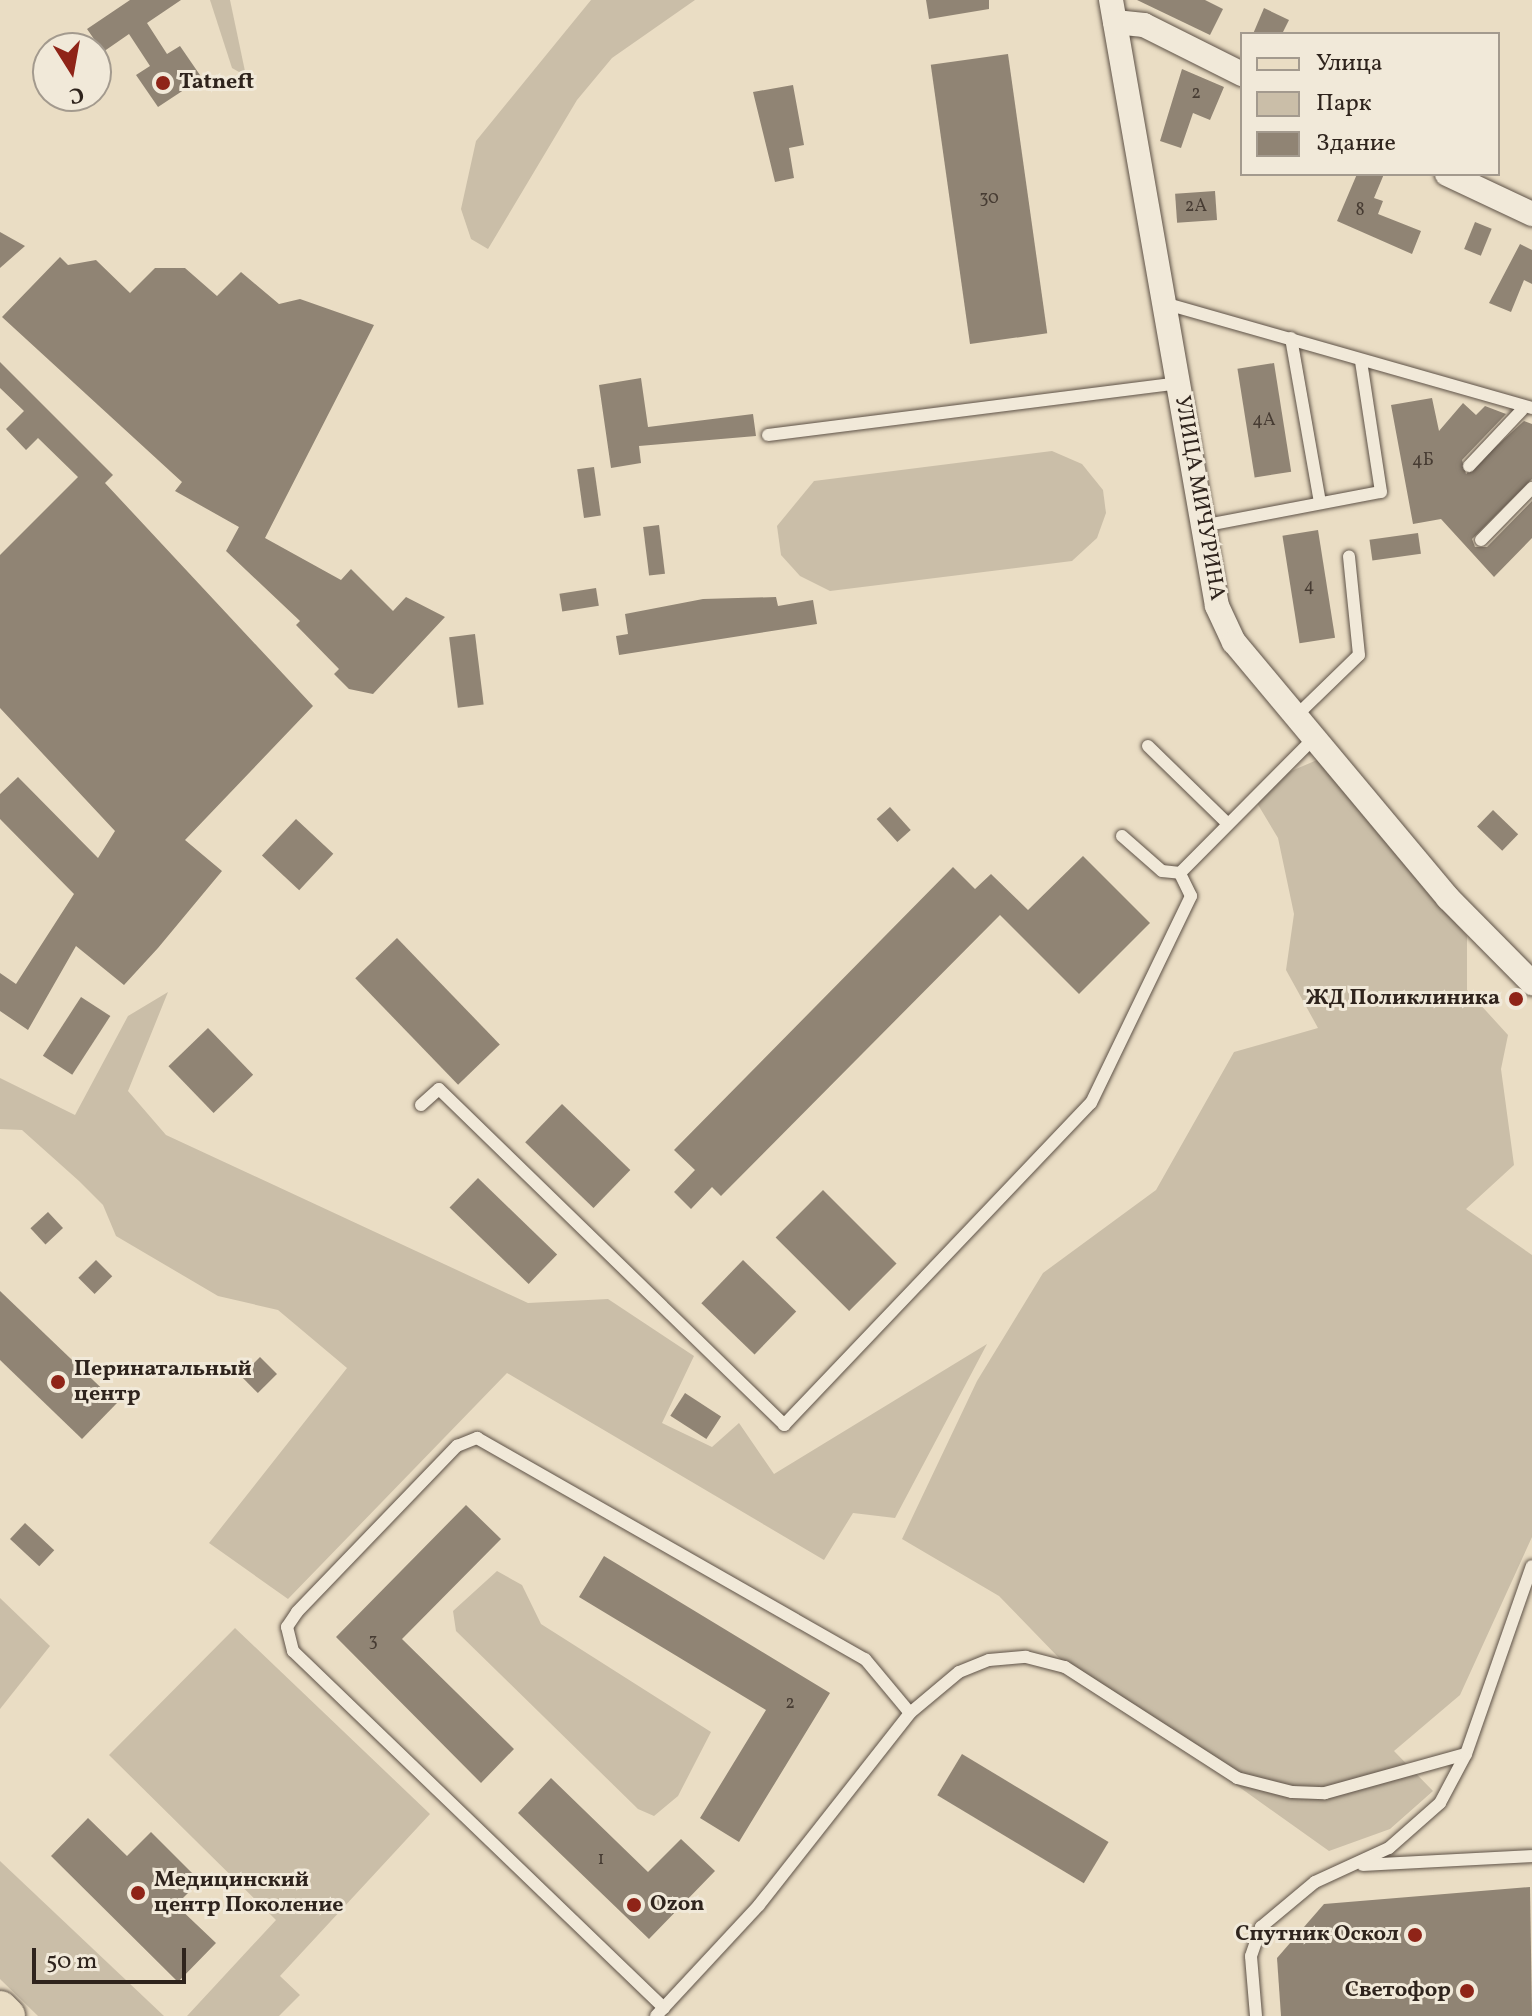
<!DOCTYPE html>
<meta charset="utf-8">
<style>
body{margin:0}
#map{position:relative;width:1532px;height:2016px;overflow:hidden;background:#eaddc4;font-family:Vollkorn,serif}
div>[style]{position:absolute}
.green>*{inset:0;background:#cabea8}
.building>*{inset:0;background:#908474;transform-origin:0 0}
.roads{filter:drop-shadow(0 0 2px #5e5247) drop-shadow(0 0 2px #5e5247)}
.lane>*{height:12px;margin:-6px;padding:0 6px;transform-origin:6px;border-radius:6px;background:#f1e9d9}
.street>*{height:24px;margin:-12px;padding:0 12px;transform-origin:12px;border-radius:12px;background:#f1e9d9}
.primary>*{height:36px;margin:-18px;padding:0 18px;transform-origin:18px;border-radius:18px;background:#eaddc4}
.dots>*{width:22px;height:22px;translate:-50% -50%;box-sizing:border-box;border:4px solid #f1e9d9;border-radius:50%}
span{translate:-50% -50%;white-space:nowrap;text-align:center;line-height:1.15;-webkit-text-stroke:6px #f1e9d9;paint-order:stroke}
.number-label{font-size:18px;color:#473c33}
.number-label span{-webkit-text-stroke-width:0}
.poi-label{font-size:22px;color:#2f241d;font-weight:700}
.left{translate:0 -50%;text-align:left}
.right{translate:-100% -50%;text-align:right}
.street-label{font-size:22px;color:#2f241d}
.legend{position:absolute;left:1240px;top:32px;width:260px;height:144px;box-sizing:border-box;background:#f1e9d9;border:2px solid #a39a8e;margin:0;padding:10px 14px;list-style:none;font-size:24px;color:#2f241d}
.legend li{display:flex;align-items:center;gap:16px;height:40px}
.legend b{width:40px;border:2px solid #a39a8e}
.north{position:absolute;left:32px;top:32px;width:80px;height:80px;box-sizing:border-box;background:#f1e9d9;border:2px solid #a39a8e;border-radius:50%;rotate:169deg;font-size:22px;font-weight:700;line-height:32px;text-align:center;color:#2f241d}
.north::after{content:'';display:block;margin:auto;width:28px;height:36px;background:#8f2418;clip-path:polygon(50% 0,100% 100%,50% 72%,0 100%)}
.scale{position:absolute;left:32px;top:1948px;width:154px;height:36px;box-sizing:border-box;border:4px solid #2f241d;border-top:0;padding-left:10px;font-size:24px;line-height:28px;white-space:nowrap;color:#2f241d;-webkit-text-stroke:6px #f1e9d9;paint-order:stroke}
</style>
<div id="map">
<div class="green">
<i style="clip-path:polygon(210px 0,230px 0,246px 76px,232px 68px)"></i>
<i style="clip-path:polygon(591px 0,695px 0,612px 58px,577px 100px,488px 249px,471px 239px,461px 209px,476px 141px)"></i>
<i style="clip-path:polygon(1052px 451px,1082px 464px,1103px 490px,1106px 513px,1097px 538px,1072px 561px,830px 591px,800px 576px,781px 555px,777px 526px,814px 481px)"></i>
<i style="clip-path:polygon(1317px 760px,1467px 936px,1467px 990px,1508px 1035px,1501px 1069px,1514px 1165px,1466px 1209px,1532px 1255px,1532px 1537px,1460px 1695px,1394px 1751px,1433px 1791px,1390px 1829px,1329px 1851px,1061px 1660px,999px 1596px,902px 1539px,977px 1381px,1043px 1273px,1156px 1190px,1234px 1052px,1318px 1028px,1286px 970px,1294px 914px,1278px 838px,1257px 803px,1289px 772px)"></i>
<i style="clip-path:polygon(168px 992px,128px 1091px,166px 1135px,528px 1303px,608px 1299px,694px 1356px,662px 1423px,712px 1447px,739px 1423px,774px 1474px,987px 1344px,895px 1518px,853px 1513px,824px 1560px,507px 1373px,288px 1599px,209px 1543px,347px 1368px,278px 1310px,218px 1296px,116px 1236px,103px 1205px,79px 1181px,22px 1130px,0 1129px,0 1078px,75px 1115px,128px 1016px)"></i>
<i style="clip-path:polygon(497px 1571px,522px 1585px,541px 1624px,711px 1732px,678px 1796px,654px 1816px,638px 1809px,456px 1631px,453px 1611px)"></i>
<i style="clip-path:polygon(0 1598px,50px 1646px,0 1709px)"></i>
<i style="clip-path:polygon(235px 1628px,430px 1814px,280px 1976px,300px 1995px,279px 2016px,187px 2016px,276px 1920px,109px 1755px)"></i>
<i style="clip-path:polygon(0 1861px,164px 2016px,38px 2016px,0 1979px)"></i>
</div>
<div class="building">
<i style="clip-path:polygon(130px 0,181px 0,147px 23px,167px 54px,180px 46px,202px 78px,158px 107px,136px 75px,150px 66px,129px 34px,103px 52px,87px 29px)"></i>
<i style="clip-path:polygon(926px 0,989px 0,989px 9px,929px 19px)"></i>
<i style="clip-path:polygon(1137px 0,1205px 0,1223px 9px,1210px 35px)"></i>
<i style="clip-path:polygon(1264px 8px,1289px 20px,1282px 34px,1253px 34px)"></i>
<i style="left:1008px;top:54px;width:282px;height:78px;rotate:82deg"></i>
<i style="clip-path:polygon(1182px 69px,1224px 87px,1210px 120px,1193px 113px,1181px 148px,1160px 141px)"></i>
<i style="clip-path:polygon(793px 85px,804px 145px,789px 148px,794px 178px,775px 182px,753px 92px)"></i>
<i style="clip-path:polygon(1357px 174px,1384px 174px,1374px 198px,1383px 201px,1378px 214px,1421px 231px,1412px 254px,1337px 221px)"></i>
<i style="left:1215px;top:191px;width:29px;height:40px;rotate:86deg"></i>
<i style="left:1475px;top:222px;width:18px;height:29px;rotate:22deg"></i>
<i style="clip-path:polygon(0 232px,25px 246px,0 268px)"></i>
<i style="clip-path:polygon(1520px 244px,1532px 250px,1532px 284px,1524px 280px,1511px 312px,1489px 303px)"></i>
<i style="clip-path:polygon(60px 257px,68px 265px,96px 260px,130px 293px,155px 268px,185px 268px,217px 296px,241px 272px,279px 304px,300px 299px,374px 325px,265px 538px,341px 580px,351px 569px,393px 611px,406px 597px,445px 617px,373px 694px,349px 689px,334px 674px,339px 669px,296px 625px,300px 621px,226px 551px,239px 527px,175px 491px,182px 482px,2px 317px)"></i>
<i style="clip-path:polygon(0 362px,113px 475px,105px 483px,313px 706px,185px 840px,222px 871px,158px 948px,124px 985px,76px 946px,28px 1030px,0 1011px,0 973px,16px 984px,74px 894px,0 819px,0 794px,18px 777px,98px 858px,115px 831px,0 708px,0 555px,78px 477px,38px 438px,26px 450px,6px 429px,24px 411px,0 388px)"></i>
<i style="left:1274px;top:363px;width:110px;height:37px;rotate:81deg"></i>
<i style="clip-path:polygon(641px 378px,648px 427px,753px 414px,756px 436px,639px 446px,641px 463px,611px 468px,599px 385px)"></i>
<i style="clip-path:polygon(1432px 398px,1439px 431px,1463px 403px,1476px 415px,1485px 406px,1506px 414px,1462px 460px,1466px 474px,1524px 421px,1532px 424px,1532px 479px,1472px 539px,1475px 547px,1487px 547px,1532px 501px,1532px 538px,1494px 577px,1441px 519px,1413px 524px,1391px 405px)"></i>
<i style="left:594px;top:467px;width:49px;height:17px;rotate:82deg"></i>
<i style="left:659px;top:525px;width:49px;height:16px;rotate:83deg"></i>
<i style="left:1318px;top:530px;width:109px;height:36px;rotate:81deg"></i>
<i style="left:1418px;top:533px;width:21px;height:49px;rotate:82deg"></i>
<i style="left:596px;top:588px;width:18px;height:37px;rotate:81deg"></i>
<i style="clip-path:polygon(776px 597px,778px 606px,813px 600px,817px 624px,619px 655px,616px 636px,628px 634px,625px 614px,703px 599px)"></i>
<i style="left:475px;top:634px;width:71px;height:26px;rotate:83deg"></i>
<i style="left:890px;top:807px;width:31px;height:18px;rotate:48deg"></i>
<i style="left:1493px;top:810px;width:35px;height:23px;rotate:44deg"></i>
<i style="left:296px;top:819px;width:51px;height:50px;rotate:43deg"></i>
<i style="clip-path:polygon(1083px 856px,1150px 923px,1079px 994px,1000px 915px,721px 1196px,712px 1187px,691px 1209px,674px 1192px,695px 1170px,674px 1150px,953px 867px,975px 889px,991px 874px,1028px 910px)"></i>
<i style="left:397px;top:938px;width:148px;height:58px;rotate:46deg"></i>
<i style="left:81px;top:997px;width:35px;height:70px;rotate:33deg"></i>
<i style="left:208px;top:1028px;width:65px;height:55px;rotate:46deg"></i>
<i style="left:562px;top:1104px;width:95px;height:53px;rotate:44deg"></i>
<i style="left:478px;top:1178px;width:110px;height:41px;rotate:44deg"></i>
<i style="left:823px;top:1190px;width:104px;height:67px;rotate:45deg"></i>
<i style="left:48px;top:1212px;width:22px;height:24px;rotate:47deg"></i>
<i style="left:96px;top:1260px;width:23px;height:25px;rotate:45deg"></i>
<i style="left:743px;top:1260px;width:74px;height:60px;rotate:44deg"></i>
<i style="clip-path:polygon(0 1291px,117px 1403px,82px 1439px,0 1360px)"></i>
<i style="left:260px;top:1357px;width:24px;height:27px;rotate:45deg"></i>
<i style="left:685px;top:1393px;width:43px;height:27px;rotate:33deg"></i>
<i style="clip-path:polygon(466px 1505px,501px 1539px,402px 1639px,514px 1749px,481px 1783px,336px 1637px)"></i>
<i style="left:25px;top:1523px;width:40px;height:22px;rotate:43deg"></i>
<i style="clip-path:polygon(604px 1556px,830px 1693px,739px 1842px,700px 1818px,766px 1710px,579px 1597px)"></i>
<i style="left:962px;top:1754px;width:171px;height:48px;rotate:31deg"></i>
<i style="clip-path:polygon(551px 1778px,648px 1872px,681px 1839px,715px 1871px,649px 1939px,518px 1813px)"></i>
<i style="clip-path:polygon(88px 1818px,127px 1856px,151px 1832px,200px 1881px,176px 1905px,216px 1943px,178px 1982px,51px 1856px)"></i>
<i style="clip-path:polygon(1530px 1887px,1532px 2016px,1281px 2016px,1277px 1958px,1324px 1904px)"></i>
</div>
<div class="roads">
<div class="lane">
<i style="left:1167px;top:304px;width:380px;rotate:15.9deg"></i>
<i style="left:1291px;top:338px;width:167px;rotate:80deg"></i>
<i style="left:768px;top:435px;width:413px;rotate:-7.2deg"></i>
<i style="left:1469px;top:466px;width:77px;rotate:-46.6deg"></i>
<i style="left:1202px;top:526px;width:182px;rotate:-10.8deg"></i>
<i style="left:1381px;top:492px;width:133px;rotate:-98.7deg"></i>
<i style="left:1481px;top:540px;width:73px;rotate:-45.6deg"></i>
<i style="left:1297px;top:715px;width:86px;rotate:-44.1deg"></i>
<i style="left:1359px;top:655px;width:99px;rotate:-95.8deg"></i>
<i style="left:1148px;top:746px;width:110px;rotate:44.3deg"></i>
<i style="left:1122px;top:836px;width:53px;rotate:41.2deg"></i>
<i style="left:1162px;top:871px;width:18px;rotate:6deg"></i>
<i style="left:1180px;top:873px;width:192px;rotate:-45.2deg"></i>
<i style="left:421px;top:1105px;width:24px;rotate:-42deg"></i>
<i style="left:439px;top:1089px;width:482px;rotate:44.2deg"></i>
<i style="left:784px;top:1425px;width:445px;rotate:-46.4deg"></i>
<i style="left:1091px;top:1103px;width:230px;rotate:-64.2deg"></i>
<i style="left:1191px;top:896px;width:25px;rotate:-116deg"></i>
<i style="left:1363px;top:1865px;width:169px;rotate:-3deg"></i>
<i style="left:664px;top:2008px;width:515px;rotate:-136.1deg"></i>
<i style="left:293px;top:1651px;width:25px;rotate:-104deg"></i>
<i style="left:287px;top:1627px;width:18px;rotate:-56deg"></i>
<i style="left:297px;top:1612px;width:231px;rotate:-46.1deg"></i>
<i style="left:457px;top:1446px;width:22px;rotate:-22deg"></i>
<i style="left:477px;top:1438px;width:447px;rotate:29.7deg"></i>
<i style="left:865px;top:1659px;width:70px;rotate:50.2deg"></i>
<i style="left:656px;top:2016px;width:151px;rotate:-47.1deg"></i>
<i style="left:759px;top:1905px;width:244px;rotate:-51.8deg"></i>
<i style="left:910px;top:1713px;width:64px;rotate:-39.9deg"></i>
<i style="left:959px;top:1672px;width:32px;rotate:-22deg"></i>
<i style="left:989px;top:1660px;width:37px;rotate:-5deg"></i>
<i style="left:1026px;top:1657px;width:40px;rotate:14.4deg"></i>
<i style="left:1065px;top:1667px;width:205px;rotate:32.8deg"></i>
<i style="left:1237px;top:1778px;width:57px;rotate:14.3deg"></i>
<i style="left:1292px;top:1792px;width:33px;rotate:2deg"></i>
<i style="left:1325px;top:1793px;width:146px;rotate:-15.5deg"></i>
<i style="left:1256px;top:2016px;width:60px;rotate:-94.8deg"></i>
<i style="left:1251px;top:1956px;width:31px;rotate:-71deg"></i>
<i style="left:1261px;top:1927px;width:70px;rotate:-39.8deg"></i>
<i style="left:1315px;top:1882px;width:81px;rotate:-24.7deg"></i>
<i style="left:1389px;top:1848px;width:68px;rotate:-41.4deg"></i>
<i style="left:1440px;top:1803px;width:55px;rotate:-62deg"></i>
<i style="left:1466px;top:1754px;width:199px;rotate:-70.7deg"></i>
</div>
<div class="street">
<i style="left:1111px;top:0;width:615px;rotate:80.08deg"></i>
<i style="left:1217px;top:606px;width:40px;rotate:65deg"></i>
<i style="left:1234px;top:642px;width:334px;rotate:50.1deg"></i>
<i style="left:1448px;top:898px;width:120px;rotate:45.3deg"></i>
<i style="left:1115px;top:22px;width:29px;rotate:6deg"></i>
<i style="left:1144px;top:25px;width:110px;rotate:26.6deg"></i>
<i style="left:1447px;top:174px;width:94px;rotate:25.2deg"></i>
</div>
<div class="primary">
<i style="left:0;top:2009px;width:10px;rotate:45deg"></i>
</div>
</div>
<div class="dots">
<i style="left:163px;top:83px;background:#8f2418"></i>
<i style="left:1516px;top:999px;background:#8f2418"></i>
<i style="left:58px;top:1382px;background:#8f2418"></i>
<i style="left:138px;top:1893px;background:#8f2418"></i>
<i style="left:634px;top:1905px;background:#8f2418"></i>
<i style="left:1415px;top:1935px;background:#8f2418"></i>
<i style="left:1467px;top:1991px;background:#8f2418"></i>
</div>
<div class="number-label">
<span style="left:1196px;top:94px">2</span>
<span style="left:989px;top:199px">30</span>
<span style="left:1196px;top:207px">2А</span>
<span style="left:1360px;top:211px">8</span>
<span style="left:1264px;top:421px">4А</span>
<span style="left:1423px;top:461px">4Б</span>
<span style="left:1309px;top:587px">4</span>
<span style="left:373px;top:1642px">3</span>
<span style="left:790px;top:1704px">2</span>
<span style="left:601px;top:1860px">1</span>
</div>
<div class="poi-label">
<span class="left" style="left:179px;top:83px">Tatneft</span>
<span class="right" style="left:1500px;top:999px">ЖД Поликлиника</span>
<span class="left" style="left:74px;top:1382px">Перинатальный<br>центр</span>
<span class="left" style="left:154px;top:1893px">Медицинский<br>центр Поколение</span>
<span class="left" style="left:650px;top:1905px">Ozon</span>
<span class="right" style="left:1399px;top:1935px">Спутник Оскол</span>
<span class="right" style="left:1451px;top:1991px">Светофор</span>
</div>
<div class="street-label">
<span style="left:1199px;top:498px;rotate:80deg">УЛИЦА МИЧУРИНА</span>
</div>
<ul class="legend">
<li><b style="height:10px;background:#eaddc4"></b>Улица</li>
<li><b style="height:22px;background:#cabea8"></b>Парк</li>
<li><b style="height:22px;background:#908474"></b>Здание</li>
</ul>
<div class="north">С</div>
<div class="scale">50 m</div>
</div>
